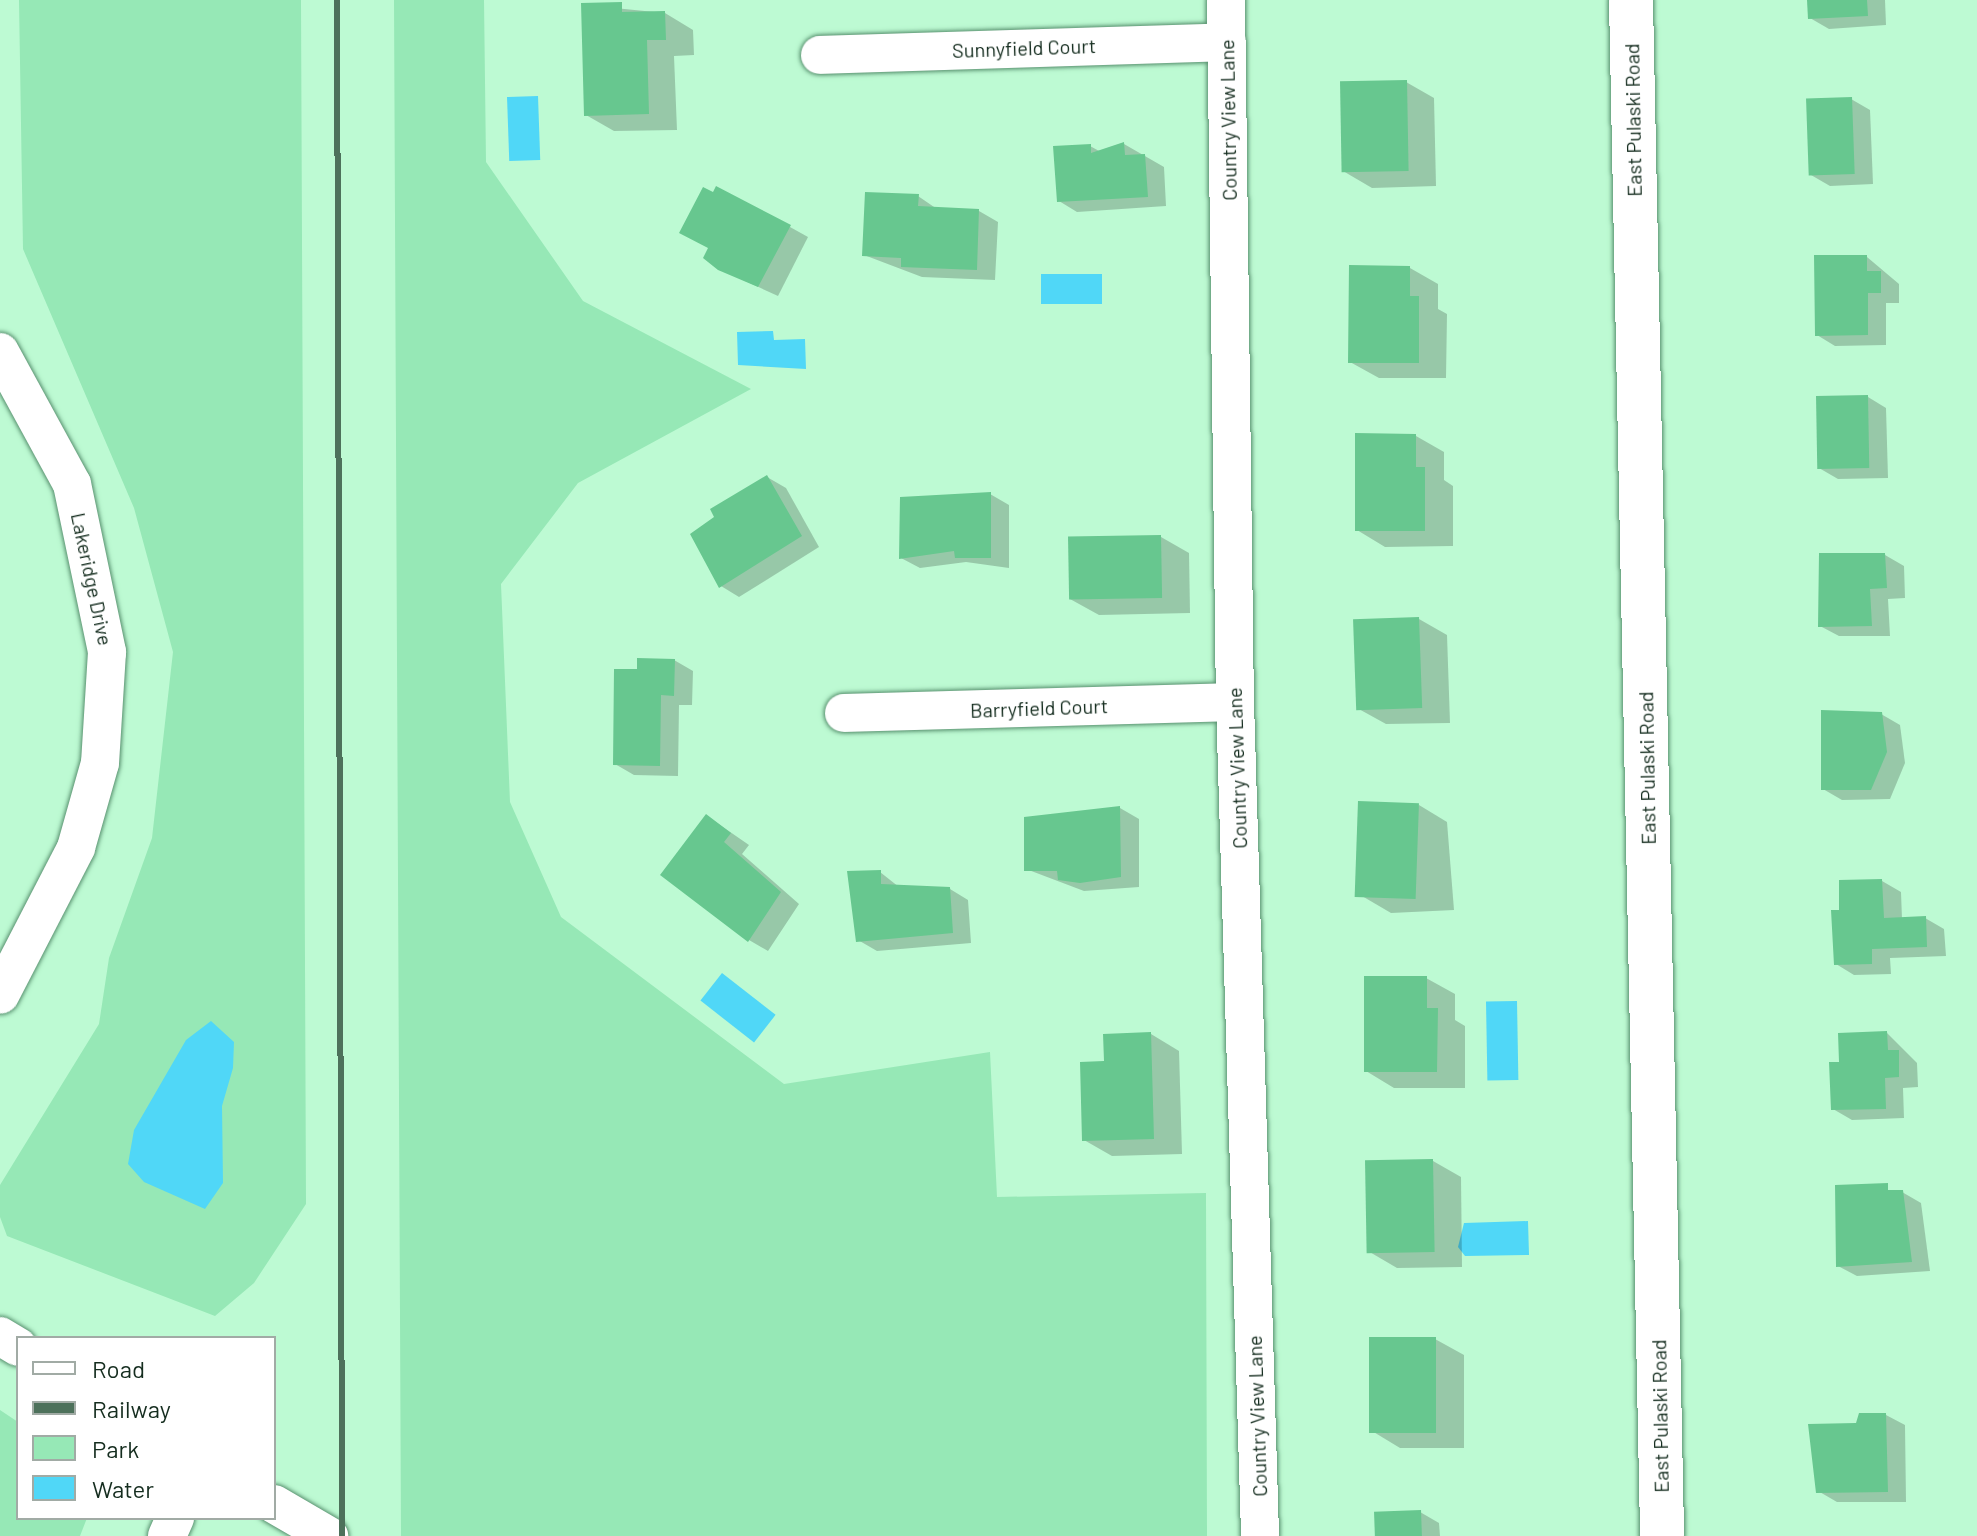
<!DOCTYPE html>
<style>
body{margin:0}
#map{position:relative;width:1977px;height:1536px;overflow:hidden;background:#bdfad3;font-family:Barlow,sans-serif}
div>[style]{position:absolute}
.green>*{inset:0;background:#96e8b6}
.water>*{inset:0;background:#50d7f7;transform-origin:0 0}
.shadow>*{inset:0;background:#0003}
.building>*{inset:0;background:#67c78f;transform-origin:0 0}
.roads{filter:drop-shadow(0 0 2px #58916f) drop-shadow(0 0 2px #58916f)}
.minor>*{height:38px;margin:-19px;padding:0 19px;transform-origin:19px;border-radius:19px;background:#fff}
.secondary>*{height:44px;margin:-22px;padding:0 22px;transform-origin:22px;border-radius:22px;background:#fff}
.rail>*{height:6px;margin:-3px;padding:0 3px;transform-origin:3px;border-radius:3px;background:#4d715b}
span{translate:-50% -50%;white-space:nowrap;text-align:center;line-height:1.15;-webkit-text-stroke:6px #fff;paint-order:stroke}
.street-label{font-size:20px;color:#152d1f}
.legend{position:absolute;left:16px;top:1336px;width:260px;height:184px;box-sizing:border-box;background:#fff;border:2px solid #a1aba5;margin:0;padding:10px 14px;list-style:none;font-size:24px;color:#152d1f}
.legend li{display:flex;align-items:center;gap:16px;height:40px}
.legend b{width:40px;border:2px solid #a1aba5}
</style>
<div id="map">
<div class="green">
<i style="clip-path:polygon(19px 0,301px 0,306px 1204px,254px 1283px,215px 1316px,7px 1236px,0 1217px,0 1185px,99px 1024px,109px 958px,152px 838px,173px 652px,134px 508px,23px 249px)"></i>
<i style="clip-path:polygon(394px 0,484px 0,486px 162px,583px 301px,751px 389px,578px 483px,501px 584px,510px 802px,561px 917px,784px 1084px,990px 1052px,997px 1197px,1206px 1193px,1207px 1536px,401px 1536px)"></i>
<i style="clip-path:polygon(0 1410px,18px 1422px,18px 1518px,87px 1518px,80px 1536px,0 1536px)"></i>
</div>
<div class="water">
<i style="left:538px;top:96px;width:64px;height:31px;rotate:88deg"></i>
<i style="left:1102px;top:274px;width:30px;height:61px;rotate:90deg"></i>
<i style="clip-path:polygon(773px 331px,774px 340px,805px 339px,806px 369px,738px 365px,737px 332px)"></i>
<i style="left:722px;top:973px;width:68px;height:35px;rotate:38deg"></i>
<i style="left:1517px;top:1001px;width:79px;height:31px;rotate:89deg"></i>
<i style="clip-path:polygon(211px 1021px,234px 1042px,233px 1068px,222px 1106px,223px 1183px,205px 1209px,144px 1182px,128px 1164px,134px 1130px,186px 1040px)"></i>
<i style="clip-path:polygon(1528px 1221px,1529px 1255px,1465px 1256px,1458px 1247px,1464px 1223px)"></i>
</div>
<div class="shadow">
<i style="clip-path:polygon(1809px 0,1885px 0,1886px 25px,1829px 29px,1810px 18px)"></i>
<i style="clip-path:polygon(584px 5px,665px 13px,693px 30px,694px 55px,674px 56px,677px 130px,614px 131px,586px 115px)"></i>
<i style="clip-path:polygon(1406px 82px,1434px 98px,1436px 186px,1372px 188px,1343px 171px)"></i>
<i style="clip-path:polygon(1851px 99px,1870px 110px,1873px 184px,1830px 186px,1811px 175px)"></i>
<i style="clip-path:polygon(1124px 144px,1164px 167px,1166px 206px,1077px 212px,1059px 201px,1090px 146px,1101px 152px)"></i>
<i style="clip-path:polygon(918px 196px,937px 209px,979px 211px,998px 222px,995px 280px,922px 277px,864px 255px)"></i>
<i style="clip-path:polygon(790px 227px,808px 237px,778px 296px,719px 269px,710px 248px)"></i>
<i style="clip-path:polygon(1867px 257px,1899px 284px,1899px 303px,1886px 303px,1886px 345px,1835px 346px,1817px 335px)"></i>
<i style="clip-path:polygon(1410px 268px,1438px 284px,1438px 309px,1447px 314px,1446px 378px,1379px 378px,1350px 362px)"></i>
<i style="clip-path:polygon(1868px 397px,1886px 408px,1888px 478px,1838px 479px,1819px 468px)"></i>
<i style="clip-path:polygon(1416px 436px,1444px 452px,1444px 480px,1453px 486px,1453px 546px,1385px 547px,1357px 530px)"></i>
<i style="clip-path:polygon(767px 477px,786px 488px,819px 547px,739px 597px,721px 586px)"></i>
<i style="clip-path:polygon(990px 494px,1009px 505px,1009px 568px,966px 562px,920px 568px,901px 558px)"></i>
<i style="clip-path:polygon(1161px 537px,1189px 553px,1190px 613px,1099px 615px,1070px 599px)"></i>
<i style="clip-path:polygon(1885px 555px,1904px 566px,1905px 598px,1888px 599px,1890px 636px,1839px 636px,1820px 626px)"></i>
<i style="clip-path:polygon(1419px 619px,1447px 635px,1450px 723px,1386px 724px,1357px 708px)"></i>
<i style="clip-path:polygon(674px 660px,693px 671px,692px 705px,679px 705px,678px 776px,634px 775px,615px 764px,639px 671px)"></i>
<i style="clip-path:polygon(1881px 714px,1900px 725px,1905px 763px,1890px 799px,1842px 800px,1823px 789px)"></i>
<i style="clip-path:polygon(1419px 805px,1447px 822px,1454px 910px,1391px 913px,1362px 896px)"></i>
<i style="clip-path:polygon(1120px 808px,1139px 819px,1139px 887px,1084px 891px,1026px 869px)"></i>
<i style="clip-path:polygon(707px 816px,749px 845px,742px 854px,799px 904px,768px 951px,749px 940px)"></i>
<i style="clip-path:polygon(880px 872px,899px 887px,950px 889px,968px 900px,971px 943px,877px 951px,858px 940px)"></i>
<i style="clip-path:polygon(1882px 881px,1901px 892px,1902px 919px,1925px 918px,1944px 929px,1946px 956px,1890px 958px,1891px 974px,1854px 975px,1836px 964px,1842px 912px)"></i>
<i style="clip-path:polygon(1426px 978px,1455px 994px,1455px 1020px,1465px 1026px,1465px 1088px,1394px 1088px,1366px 1071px)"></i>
<i style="clip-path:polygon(1887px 1033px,1917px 1063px,1918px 1087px,1903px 1088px,1904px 1118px,1852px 1120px,1833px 1109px,1841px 1064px)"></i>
<i style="clip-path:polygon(1151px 1034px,1179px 1051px,1182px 1154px,1112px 1156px,1084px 1140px,1106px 1063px)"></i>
<i style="clip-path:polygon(1433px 1161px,1461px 1177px,1462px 1267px,1397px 1268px,1368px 1251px)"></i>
<i style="clip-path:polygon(1902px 1192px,1921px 1203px,1930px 1271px,1857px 1276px,1838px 1266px)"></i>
<i style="clip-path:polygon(1435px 1339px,1464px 1355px,1464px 1448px,1400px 1448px,1372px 1431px)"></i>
<i style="clip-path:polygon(1886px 1415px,1905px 1425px,1906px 1502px,1837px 1502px,1818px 1491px,1810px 1425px,1858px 1425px)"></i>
<i style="clip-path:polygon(1420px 1512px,1439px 1523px,1440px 1536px,1377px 1536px)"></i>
</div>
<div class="building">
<i style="clip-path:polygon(1807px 0,1867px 0,1868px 16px,1808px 19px)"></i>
<i style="clip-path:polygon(622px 2px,622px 12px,665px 11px,666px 40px,647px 40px,649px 114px,584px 116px,581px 3px)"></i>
<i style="left:1407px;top:80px;width:91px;height:67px;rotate:89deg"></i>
<i style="left:1852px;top:97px;width:77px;height:46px;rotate:88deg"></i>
<i style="clip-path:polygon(1124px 142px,1125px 155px,1145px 154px,1148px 197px,1057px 202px,1053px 146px,1091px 144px,1091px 153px)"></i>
<i style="clip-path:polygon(716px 186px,791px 225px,758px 287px,718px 270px,703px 258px,708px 248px,679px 233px,703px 187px,713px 192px)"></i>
<i style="clip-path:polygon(865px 192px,919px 194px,918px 206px,979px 209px,977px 270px,901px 267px,901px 258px,862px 256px)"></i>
<i style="clip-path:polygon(1814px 255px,1867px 255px,1867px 271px,1881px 271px,1881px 293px,1868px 293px,1868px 335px,1815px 336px)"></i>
<i style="clip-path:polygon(1349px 265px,1410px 266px,1410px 296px,1419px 296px,1419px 363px,1348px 363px)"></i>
<i style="left:1868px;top:395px;width:73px;height:52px;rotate:89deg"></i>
<i style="clip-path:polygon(1355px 433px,1416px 434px,1416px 467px,1425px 467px,1425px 531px,1355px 531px)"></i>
<i style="clip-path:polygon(767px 475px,802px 536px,719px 588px,690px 534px,714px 517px,710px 509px)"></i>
<i style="clip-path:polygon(991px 492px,991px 558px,955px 558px,954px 551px,899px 559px,900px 497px)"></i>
<i style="left:1161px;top:535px;width:63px;height:93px;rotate:89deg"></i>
<i style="clip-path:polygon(1819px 553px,1885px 553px,1887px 588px,1870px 589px,1872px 626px,1818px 627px)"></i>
<i style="left:1419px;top:617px;width:91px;height:66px;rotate:88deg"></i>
<i style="clip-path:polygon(637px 658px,675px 659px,674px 696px,661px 695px,660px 766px,613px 765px,614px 669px,637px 669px)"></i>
<i style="clip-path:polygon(1821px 710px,1882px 712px,1887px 752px,1871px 790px,1821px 790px)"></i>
<i style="left:1358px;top:801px;width:61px;height:96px;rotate:2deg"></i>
<i style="clip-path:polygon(1120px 806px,1121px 877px,1080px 883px,1058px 880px,1057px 871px,1024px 871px,1024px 817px)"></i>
<i style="clip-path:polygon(706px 814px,731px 833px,724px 842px,781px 892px,748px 942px,660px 875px)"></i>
<i style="clip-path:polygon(881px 870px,881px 884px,950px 887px,953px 933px,856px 942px,847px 871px)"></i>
<i style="clip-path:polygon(1882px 879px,1884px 918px,1926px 916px,1927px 947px,1872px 949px,1872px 964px,1834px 965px,1831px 910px,1839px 910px,1839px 880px)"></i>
<i style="clip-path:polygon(1364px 976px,1427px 976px,1427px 1008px,1438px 1008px,1437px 1072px,1364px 1072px)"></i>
<i style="clip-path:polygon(1887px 1031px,1888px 1050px,1899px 1050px,1899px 1077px,1885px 1078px,1886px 1109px,1831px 1110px,1829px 1062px,1839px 1062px,1838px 1033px)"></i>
<i style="clip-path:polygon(1151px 1032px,1154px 1139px,1082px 1141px,1080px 1062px,1104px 1061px,1103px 1034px)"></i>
<i style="left:1433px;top:1159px;width:93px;height:68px;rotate:89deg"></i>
<i style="clip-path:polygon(1888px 1183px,1888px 1190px,1903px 1190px,1912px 1262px,1836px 1267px,1835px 1185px)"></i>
<i style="left:1369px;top:1337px;width:67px;height:96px"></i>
<i style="clip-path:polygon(1859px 1413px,1886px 1413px,1888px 1492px,1816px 1493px,1808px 1424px,1856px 1423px)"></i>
<i style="left:1421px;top:1510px;width:26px;height:47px;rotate:88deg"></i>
</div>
<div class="roads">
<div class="minor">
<i style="left:1226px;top:0;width:702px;rotate:89.27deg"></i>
<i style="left:1235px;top:702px;width:834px;rotate:88.28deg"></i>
<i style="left:820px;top:55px;width:407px;rotate:-1.8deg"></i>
<i style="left:0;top:352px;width:150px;rotate:61.4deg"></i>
<i style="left:72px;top:484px;width:172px;rotate:78.2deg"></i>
<i style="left:107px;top:652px;width:111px;rotate:93.6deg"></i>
<i style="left:100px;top:763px;width:88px;rotate:105.8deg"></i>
<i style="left:76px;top:848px;width:165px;rotate:117.3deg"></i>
<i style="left:844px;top:713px;width:391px;rotate:-1.6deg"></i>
<i style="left:0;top:1336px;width:21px;rotate:31deg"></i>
<i style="left:274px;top:1504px;width:64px;rotate:30.2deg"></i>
<i style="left:167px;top:1536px;width:20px;rotate:-66deg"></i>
</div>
<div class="secondary">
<i style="left:1631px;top:0;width:1536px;rotate:88.84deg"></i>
</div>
</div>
<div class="rail">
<i style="left:337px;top:0;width:1536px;rotate:89.81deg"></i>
</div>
<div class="street-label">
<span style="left:1024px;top:48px;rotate:-2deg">Sunnyfield Court</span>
<span style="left:1228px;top:120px;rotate:-91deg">Country View Lane</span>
<span style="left:1633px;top:120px;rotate:-91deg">East Pulaski Road</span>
<span style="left:92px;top:579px;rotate:78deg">Lakeridge Drive</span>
<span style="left:1039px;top:708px;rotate:-2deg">Barryfield Court</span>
<span style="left:1237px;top:768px;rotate:-92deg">Country View Lane</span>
<span style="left:1647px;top:768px;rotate:-91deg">East Pulaski Road</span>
<span style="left:1257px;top:1416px;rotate:-92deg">Country View Lane</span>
<span style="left:1660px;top:1416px;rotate:-91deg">East Pulaski Road</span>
</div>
<ul class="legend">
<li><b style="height:10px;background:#fff"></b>Road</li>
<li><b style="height:10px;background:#4d715b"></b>Railway</li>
<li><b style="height:22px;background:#96e8b6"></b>Park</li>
<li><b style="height:22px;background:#50d7f7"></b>Water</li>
</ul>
</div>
